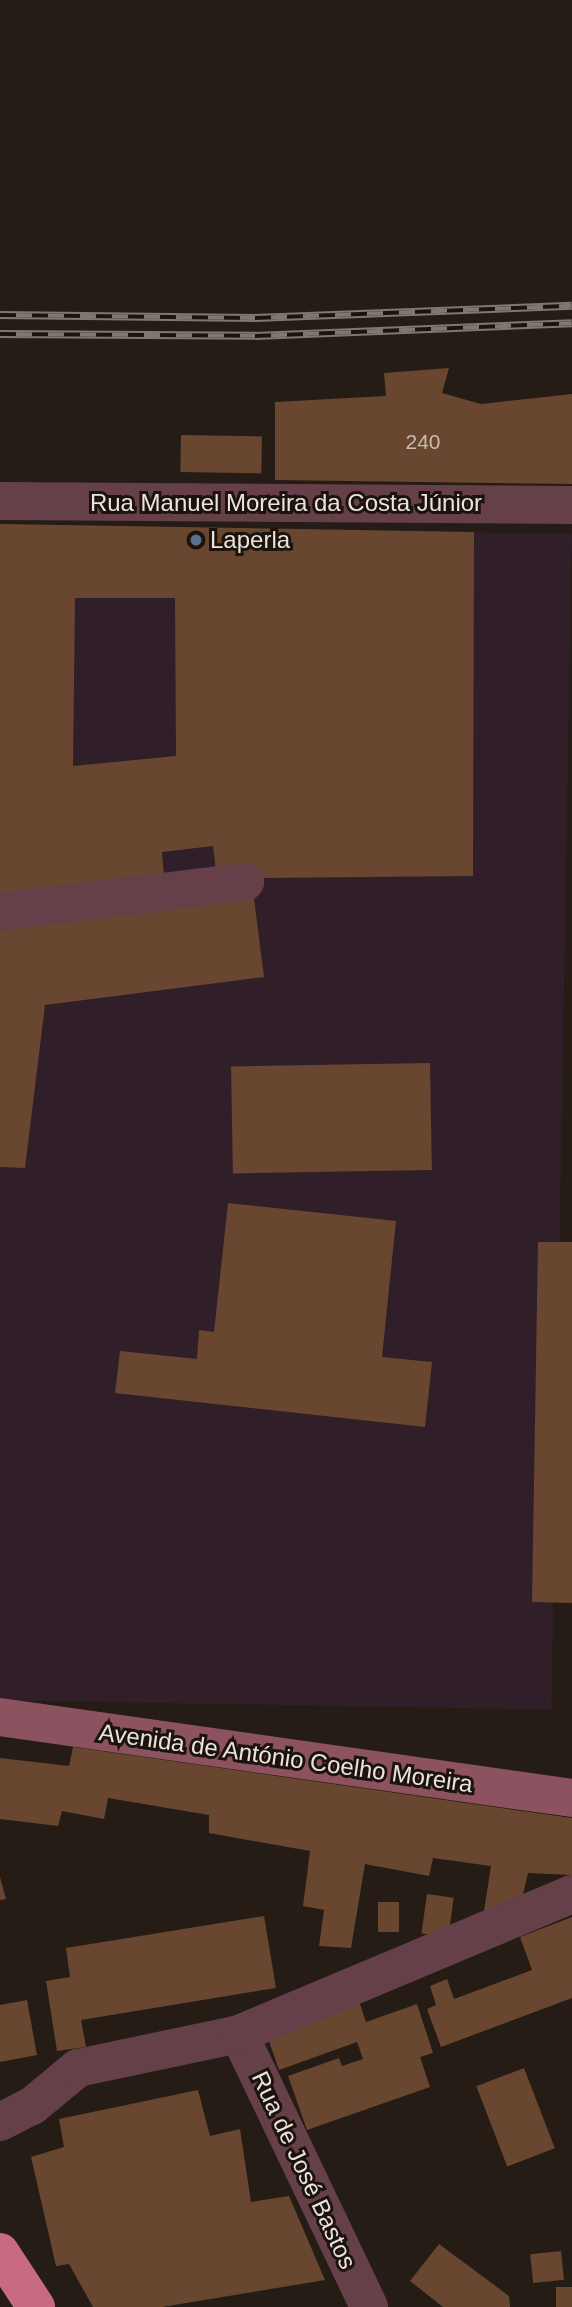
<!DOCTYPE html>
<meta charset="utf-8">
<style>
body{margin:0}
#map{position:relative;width:572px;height:2307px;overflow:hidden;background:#251c16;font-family:Arial,sans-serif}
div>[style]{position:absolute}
.industrial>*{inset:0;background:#301f28;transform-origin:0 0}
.building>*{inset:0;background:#69462f;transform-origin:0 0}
.street>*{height:38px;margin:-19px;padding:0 19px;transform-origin:19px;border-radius:19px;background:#664048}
.secondary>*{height:38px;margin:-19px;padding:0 19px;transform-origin:19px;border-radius:19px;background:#8d525f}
.highway>*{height:38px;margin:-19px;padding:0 19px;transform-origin:19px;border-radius:19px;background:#c86b81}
.rail>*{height:8px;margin-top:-4px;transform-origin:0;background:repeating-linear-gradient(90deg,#1c130d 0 16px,#7f7771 0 32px);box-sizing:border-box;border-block:2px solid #7f7771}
.dots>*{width:19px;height:19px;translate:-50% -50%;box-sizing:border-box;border:4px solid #1c130d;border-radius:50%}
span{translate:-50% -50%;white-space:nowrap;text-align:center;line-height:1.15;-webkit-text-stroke:6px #1c130d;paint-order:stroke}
.number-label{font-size:21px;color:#c9bbb2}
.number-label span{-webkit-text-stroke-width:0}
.street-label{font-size:24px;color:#e9e2de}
.poi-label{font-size:24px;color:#e9e2de}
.left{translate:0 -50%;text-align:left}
</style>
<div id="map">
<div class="industrial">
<i style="left:0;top:524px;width:572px;height:1176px;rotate:1deg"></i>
</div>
<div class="building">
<i style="clip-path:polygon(449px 368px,442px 393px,481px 404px,572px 394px,572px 484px,275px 480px,275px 402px,386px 396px,384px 373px)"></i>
<i style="left:181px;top:435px;width:81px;height:37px;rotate:1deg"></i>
<i style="clip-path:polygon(evenodd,0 524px,474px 532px,473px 876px,260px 878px,216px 871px,213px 846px,162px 852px,164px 877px,0 895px,0 524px,75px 598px,175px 598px,176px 756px,73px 766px,75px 598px)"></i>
<i style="clip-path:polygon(253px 891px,264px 977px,45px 1005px,25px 1168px,0 1167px,0 929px)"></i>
<i style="left:430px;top:1063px;width:107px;height:199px;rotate:89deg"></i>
<i style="clip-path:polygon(228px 1203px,396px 1221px,382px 1357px,432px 1362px,425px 1427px,115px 1393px,120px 1351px,197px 1359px,199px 1330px,214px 1332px)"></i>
<i style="clip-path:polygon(538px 1242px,572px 1242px,572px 1603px,532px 1602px)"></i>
<i style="clip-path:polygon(73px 1747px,572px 1818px,572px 1875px,528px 1873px,523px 1894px,484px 1911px,491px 1866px,433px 1858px,429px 1876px,365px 1864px,351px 1948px,319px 1946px,324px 1910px,303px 1906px,310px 1851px,209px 1833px,209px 1815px,108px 1798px,104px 1819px,62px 1811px,58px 1826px,0 1819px,0 1758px,69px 1766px)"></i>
<i style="clip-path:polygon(0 1877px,6px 1899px,0 1900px)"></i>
<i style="left:427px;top:1894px;width:27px;height:40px;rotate:8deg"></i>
<i style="left:378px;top:1902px;width:21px;height:30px"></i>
<i style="clip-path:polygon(264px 1916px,276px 1988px,81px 2020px,86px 2047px,57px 2051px,46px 1981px,70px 1977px,66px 1948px)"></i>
<i style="clip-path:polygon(572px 1917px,572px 1998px,441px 2047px,427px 2009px,436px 2005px,430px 1986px,447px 1979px,454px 1999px,532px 1970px,520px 1937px)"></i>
<i style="clip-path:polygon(358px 1998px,366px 2022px,417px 2004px,433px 2053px,420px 2057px,430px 2087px,307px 2130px,288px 2076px,339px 2058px,342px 2066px,363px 2059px,357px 2042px,279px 2070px,265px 2030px)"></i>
<i style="clip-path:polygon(27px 2000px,37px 2055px,0 2062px,0 2005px)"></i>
<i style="left:524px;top:2068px;width:86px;height:51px;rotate:69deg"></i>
<i style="clip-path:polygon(198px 2090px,210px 2136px,240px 2129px,251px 2202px,289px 2196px,325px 2280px,162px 2307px,93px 2307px,69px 2264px,56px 2266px,31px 2157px,64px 2147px,59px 2119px)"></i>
<i style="clip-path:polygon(439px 2244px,509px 2296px,510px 2307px,443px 2307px,410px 2281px)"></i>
<i style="left:561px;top:2251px;width:29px;height:31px;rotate:84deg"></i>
<i style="left:556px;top:2287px;width:16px;height:20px"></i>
</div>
<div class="street">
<i style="left:0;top:501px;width:572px;rotate:0.4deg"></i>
<i style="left:0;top:912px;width:247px;rotate:-7deg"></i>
<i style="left:239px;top:2034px;width:302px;rotate:64.5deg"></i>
<i style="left:0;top:2122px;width:36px;rotate:-27deg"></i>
<i style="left:32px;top:2106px;width:60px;rotate:-39.6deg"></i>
<i style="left:78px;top:2068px;width:165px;rotate:-11.9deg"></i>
<i style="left:239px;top:2034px;width:361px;rotate:-22.8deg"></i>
</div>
<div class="secondary">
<i style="left:0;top:1717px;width:578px;rotate:8.06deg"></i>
</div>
<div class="highway">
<i style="left:0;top:2252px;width:66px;rotate:56.8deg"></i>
</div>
<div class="rail">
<i style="left:0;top:315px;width:255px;rotate:0.7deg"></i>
<i style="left:255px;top:318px;width:317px;rotate:-2.2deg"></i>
<i style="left:0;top:334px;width:255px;rotate:0.4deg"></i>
<i style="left:255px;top:336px;width:317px;rotate:-2.3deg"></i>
</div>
<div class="dots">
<i style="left:196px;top:540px;background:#5c6f8a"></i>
</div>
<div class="number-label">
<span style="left:423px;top:442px">240</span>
</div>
<div class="street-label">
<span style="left:286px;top:503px">Rua Manuel Moreira da Costa Júnior</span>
<span style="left:286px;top:1758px;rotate:8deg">Avenida de António Coelho Moreira</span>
<span style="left:304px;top:2170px;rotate:65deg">Rua de José Bastos</span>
</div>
<div class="poi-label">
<span class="left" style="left:210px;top:540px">Laperla</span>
</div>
</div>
